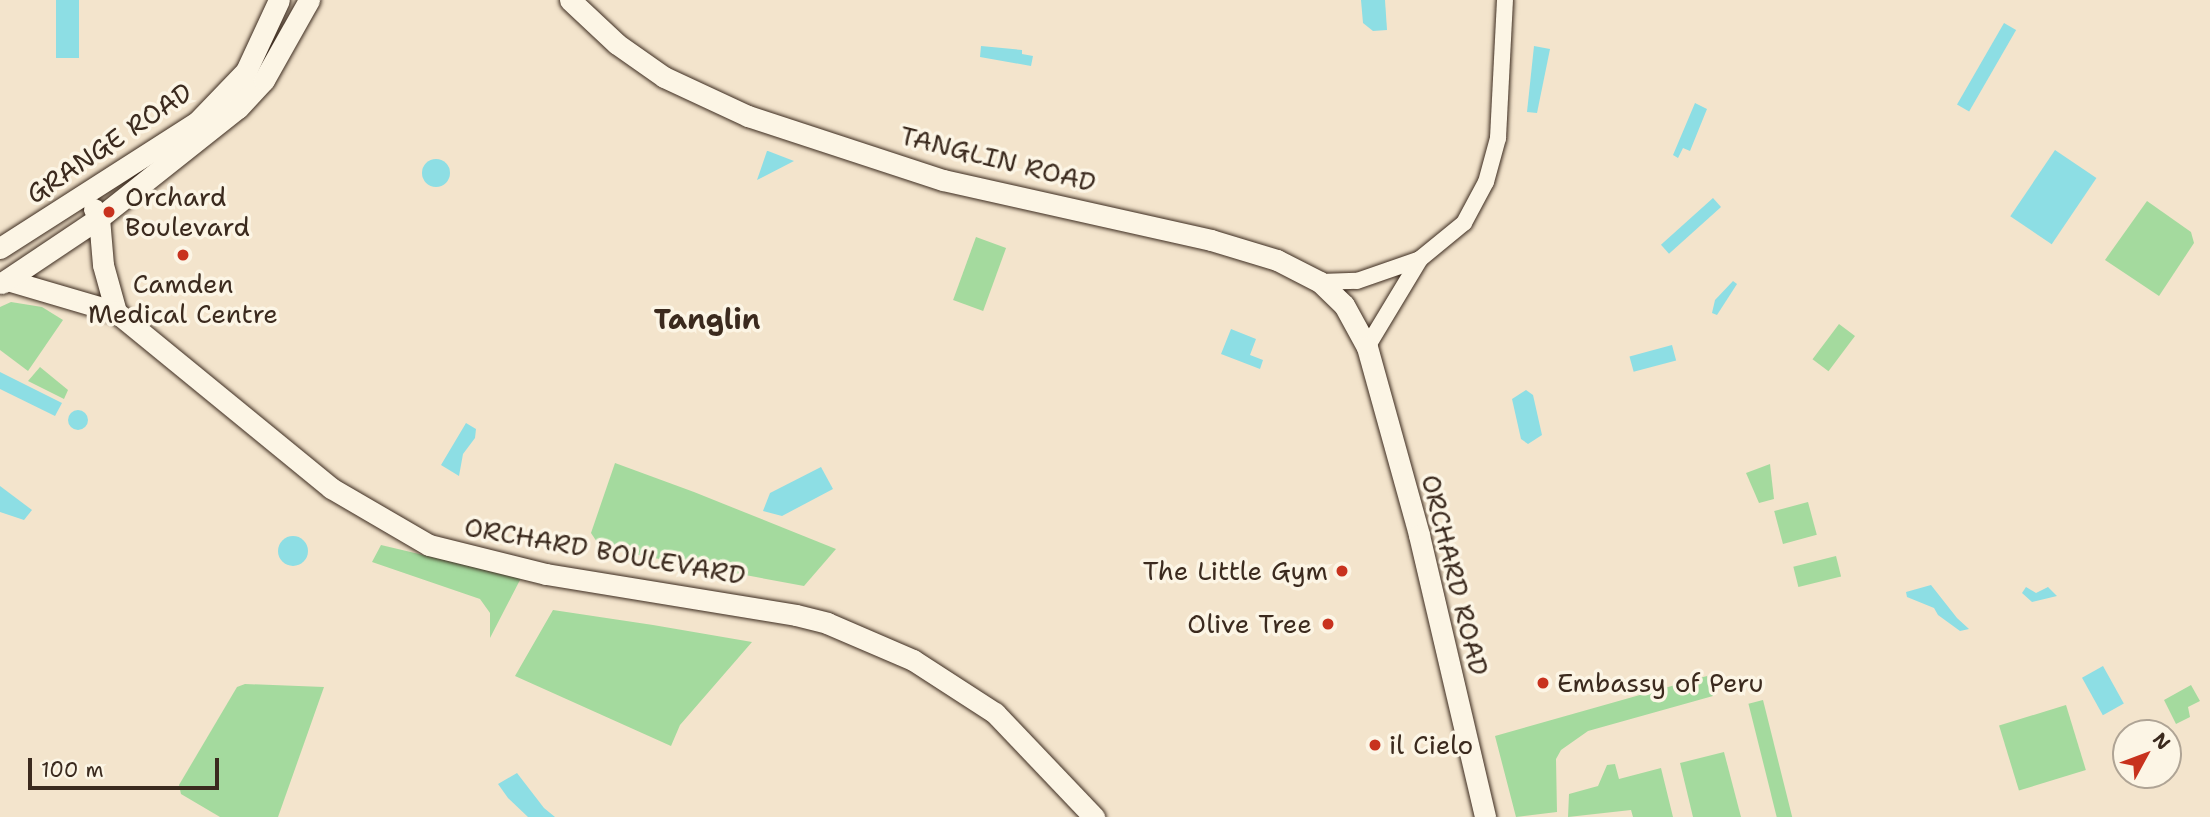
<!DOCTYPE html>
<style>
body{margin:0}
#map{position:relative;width:2210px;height:817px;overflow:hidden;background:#f3e4cc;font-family:"Shantell Sans",sans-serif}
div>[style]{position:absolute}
.green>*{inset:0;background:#a4da9e;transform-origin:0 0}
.water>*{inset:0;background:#8ddee4;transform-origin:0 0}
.round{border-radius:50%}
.roads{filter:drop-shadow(0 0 2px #3b2a1e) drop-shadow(0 0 2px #3b2a1e)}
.minor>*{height:16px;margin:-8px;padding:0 8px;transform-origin:8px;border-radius:8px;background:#fcf5e5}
.major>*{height:21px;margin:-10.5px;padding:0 10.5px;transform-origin:10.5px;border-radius:10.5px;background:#fcf5e5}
.dots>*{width:19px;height:19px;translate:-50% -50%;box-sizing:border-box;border:4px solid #fcf5e5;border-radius:50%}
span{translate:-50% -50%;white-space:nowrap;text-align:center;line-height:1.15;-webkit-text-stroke:7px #fcf5e5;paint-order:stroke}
.street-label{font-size:26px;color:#3b2a1e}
.poi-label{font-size:26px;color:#3b2a1e}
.left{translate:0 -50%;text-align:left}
.right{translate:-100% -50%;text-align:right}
.neighbourhood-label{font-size:28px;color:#3b2a1e;font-weight:700}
.north{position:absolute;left:2112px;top:719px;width:70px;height:70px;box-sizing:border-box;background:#fcf5e5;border:2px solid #afa495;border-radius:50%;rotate:49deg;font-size:19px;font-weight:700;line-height:28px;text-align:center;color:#3b2a1e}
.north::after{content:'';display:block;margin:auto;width:24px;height:32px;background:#c8321e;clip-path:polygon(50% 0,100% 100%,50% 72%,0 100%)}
.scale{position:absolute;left:28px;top:758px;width:191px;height:32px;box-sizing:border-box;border:4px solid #3b2a1e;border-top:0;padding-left:9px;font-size:21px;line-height:24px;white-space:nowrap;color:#3b2a1e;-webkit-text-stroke:5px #fcf5e5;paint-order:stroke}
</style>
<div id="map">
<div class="green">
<i style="clip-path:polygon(2147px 201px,2191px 232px,2194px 243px,2159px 296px,2105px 260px)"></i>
<i style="left:976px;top:237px;width:32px;height:67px;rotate:20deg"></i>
<i style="clip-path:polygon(11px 302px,42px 307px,63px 320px,28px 371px,0 350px,0 307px)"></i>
<i style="left:1839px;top:324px;width:20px;height:44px;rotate:37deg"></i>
<i style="clip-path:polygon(40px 367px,68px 390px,64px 399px,28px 381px)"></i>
<i style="clip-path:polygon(615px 463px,694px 492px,836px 549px,804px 586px,601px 548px,591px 533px)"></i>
<i style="clip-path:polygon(1770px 464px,1774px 499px,1759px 503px,1746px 473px)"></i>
<i style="left:1808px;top:502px;width:34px;height:35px;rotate:75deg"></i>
<i style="clip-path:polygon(381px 545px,521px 578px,490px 638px,490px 613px,480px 599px,372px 562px)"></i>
<i style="left:1836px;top:556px;width:21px;height:44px;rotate:76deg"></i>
<i style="clip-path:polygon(553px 610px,653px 625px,752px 642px,680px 725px,671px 746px,515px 676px)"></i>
<i style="clip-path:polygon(1707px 676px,1713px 696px,1588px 731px,1561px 750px,1556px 759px,1557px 812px,1516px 817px,1495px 736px)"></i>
<i style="clip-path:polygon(245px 684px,324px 687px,278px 817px,220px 817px,181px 794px,179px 785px,237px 687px)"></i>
<i style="clip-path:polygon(2191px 685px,2200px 701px,2188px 707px,2190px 717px,2176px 724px,2164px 700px)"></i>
<i style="left:1763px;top:700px;width:121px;height:15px;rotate:76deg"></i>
<i style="left:2066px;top:705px;width:68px;height:70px;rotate:73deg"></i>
<i style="clip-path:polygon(1724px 752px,1741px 817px,1693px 817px,1680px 763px)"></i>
<i style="clip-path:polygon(1615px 764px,1619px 779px,1661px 768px,1673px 817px,1633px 817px,1631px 810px,1568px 817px,1569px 794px,1598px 786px,1607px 765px)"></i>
</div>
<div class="water">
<i style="left:56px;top:0;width:23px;height:58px"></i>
<i style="clip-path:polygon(1361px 0,1385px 0,1387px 30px,1373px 31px,1363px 23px)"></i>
<i style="left:2004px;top:23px;width:14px;height:94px;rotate:30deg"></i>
<i style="clip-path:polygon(981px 46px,1022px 50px,1022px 54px,1033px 56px,1031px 66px,980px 57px)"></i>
<i style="clip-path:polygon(1534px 46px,1550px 49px,1537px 113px,1527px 112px)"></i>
<i style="clip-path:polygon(1695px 103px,1707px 109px,1690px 151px,1683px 148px,1678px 158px,1673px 155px)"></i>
<i style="left:2055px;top:150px;width:50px;height:80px;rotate:34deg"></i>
<i style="clip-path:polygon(768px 151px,794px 161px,757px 180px,767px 151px)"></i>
<i class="round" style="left:422px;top:159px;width:28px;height:28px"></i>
<i style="left:1713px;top:198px;width:12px;height:70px;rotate:48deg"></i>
<i style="clip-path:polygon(1733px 281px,1737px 284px,1717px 315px,1712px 313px,1715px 300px)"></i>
<i style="clip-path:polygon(1231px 329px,1256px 339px,1250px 355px,1263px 360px,1260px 369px,1221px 354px)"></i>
<i style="left:1672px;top:345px;width:16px;height:44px;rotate:75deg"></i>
<i style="clip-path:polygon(0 372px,62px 403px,55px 416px,0 389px)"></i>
<i style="clip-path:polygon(1526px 390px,1533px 395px,1542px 435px,1528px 444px,1521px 439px,1512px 399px)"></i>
<i class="round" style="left:68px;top:410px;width:20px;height:20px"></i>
<i style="clip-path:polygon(466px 423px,476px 429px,475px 438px,463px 454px,459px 476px,441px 465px)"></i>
<i style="clip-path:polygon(821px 467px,833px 489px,782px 516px,763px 511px,770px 493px)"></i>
<i style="clip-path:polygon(0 486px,32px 510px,24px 520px,0 512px)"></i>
<i class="round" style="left:278px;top:536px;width:30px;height:30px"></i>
<i style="clip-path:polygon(1931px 585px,1957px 618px,1969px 629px,1960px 631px,1938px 615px,1934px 608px,1907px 597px,1906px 592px)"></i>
<i style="clip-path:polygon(2026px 587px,2036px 593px,2048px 587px,2057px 596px,2032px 602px,2022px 593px)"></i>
<i style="left:2103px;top:666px;width:43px;height:24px;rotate:61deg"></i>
<i style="clip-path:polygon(517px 773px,544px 808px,555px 817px,528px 817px,508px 798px,498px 784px)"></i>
</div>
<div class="roads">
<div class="minor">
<i style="left:1320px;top:282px;width:37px;rotate:-2deg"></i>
<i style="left:1357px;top:281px;width:67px;rotate:-19.2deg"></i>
<i style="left:1420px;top:259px;width:57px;rotate:-39.3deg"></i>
<i style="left:1464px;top:223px;width:47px;rotate:-61.8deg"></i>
<i style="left:1486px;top:182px;width:46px;rotate:-74.7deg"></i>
<i style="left:1498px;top:138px;width:138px;rotate:-87.1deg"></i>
<i style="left:1367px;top:347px;width:103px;rotate:-58.9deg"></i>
</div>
<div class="major">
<i style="left:570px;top:0;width:64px;rotate:43.1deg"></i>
<i style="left:617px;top:44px;width:57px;rotate:35.1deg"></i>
<i style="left:664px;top:77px;width:93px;rotate:24.9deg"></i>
<i style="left:748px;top:116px;width:205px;rotate:18.2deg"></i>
<i style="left:943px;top:180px;width:275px;rotate:12.6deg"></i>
<i style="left:1211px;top:240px;width:69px;rotate:16.9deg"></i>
<i style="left:1277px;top:260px;width:48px;rotate:27.1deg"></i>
<i style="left:1320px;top:282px;width:33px;rotate:44deg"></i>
<i style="left:1344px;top:305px;width:48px;rotate:61.3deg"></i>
<i style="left:1367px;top:347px;width:195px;rotate:74.5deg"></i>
<i style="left:1419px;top:535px;width:290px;rotate:76.8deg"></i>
<i style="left:94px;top:209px;width:10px;rotate:61deg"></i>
<i style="left:99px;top:218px;width:47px;rotate:85.1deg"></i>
<i style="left:103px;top:265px;width:49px;rotate:74.5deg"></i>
<i style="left:0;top:248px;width:234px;rotate:-32.6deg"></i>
<i style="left:197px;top:122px;width:71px;rotate:-46.1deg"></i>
<i style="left:246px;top:71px;width:78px;rotate:-65.1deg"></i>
<i style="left:7px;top:280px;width:114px;rotate:16.4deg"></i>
<i style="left:116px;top:312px;width:278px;rotate:39.3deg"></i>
<i style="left:331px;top:488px;width:113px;rotate:30.2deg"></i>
<i style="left:429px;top:545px;width:121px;rotate:13.9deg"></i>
<i style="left:546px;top:574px;width:253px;rotate:9.3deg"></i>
<i style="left:796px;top:615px;width:32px;rotate:14deg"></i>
<i style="left:827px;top:623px;width:94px;rotate:23.3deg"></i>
<i style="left:913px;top:660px;width:98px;rotate:32.9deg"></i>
<i style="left:995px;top:713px;width:144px;rotate:46.4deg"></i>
<i style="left:2px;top:283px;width:117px;rotate:-33.8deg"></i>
<i style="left:99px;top:218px;width:177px;rotate:-38.4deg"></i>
<i style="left:238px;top:108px;width:38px;rotate:-47deg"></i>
<i style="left:264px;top:80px;width:92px;rotate:-60.6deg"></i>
</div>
</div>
<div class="dots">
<i style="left:109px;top:212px;background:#c8321e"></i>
<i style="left:183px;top:255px;background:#c8321e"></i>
<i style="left:1342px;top:571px;background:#c8321e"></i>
<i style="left:1328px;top:624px;background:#c8321e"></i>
<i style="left:1543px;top:683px;background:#c8321e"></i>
<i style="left:1375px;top:745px;background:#c8321e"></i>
</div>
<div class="street-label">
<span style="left:109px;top:143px;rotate:-34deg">GRANGE ROAD</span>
<span style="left:998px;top:159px;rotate:14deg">TANGLIN ROAD</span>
<span style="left:605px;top:551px;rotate:10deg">ORCHARD BOULEVARD</span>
<span style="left:1455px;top:575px;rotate:76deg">ORCHARD ROAD</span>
</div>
<div class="poi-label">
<span class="left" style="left:125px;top:212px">Orchard<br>Boulevard</span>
<span style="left:183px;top:299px">Camden<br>Medical Centre</span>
<span class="right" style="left:1328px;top:571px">The Little Gym</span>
<span class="right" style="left:1312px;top:624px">Olive Tree</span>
<span class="left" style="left:1557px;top:683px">Embassy of Peru</span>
<span class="left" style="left:1389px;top:745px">il Cielo</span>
</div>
<div class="neighbourhood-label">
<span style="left:707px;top:319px">Tanglin</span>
</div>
<div class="north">N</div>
<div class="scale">100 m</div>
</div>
